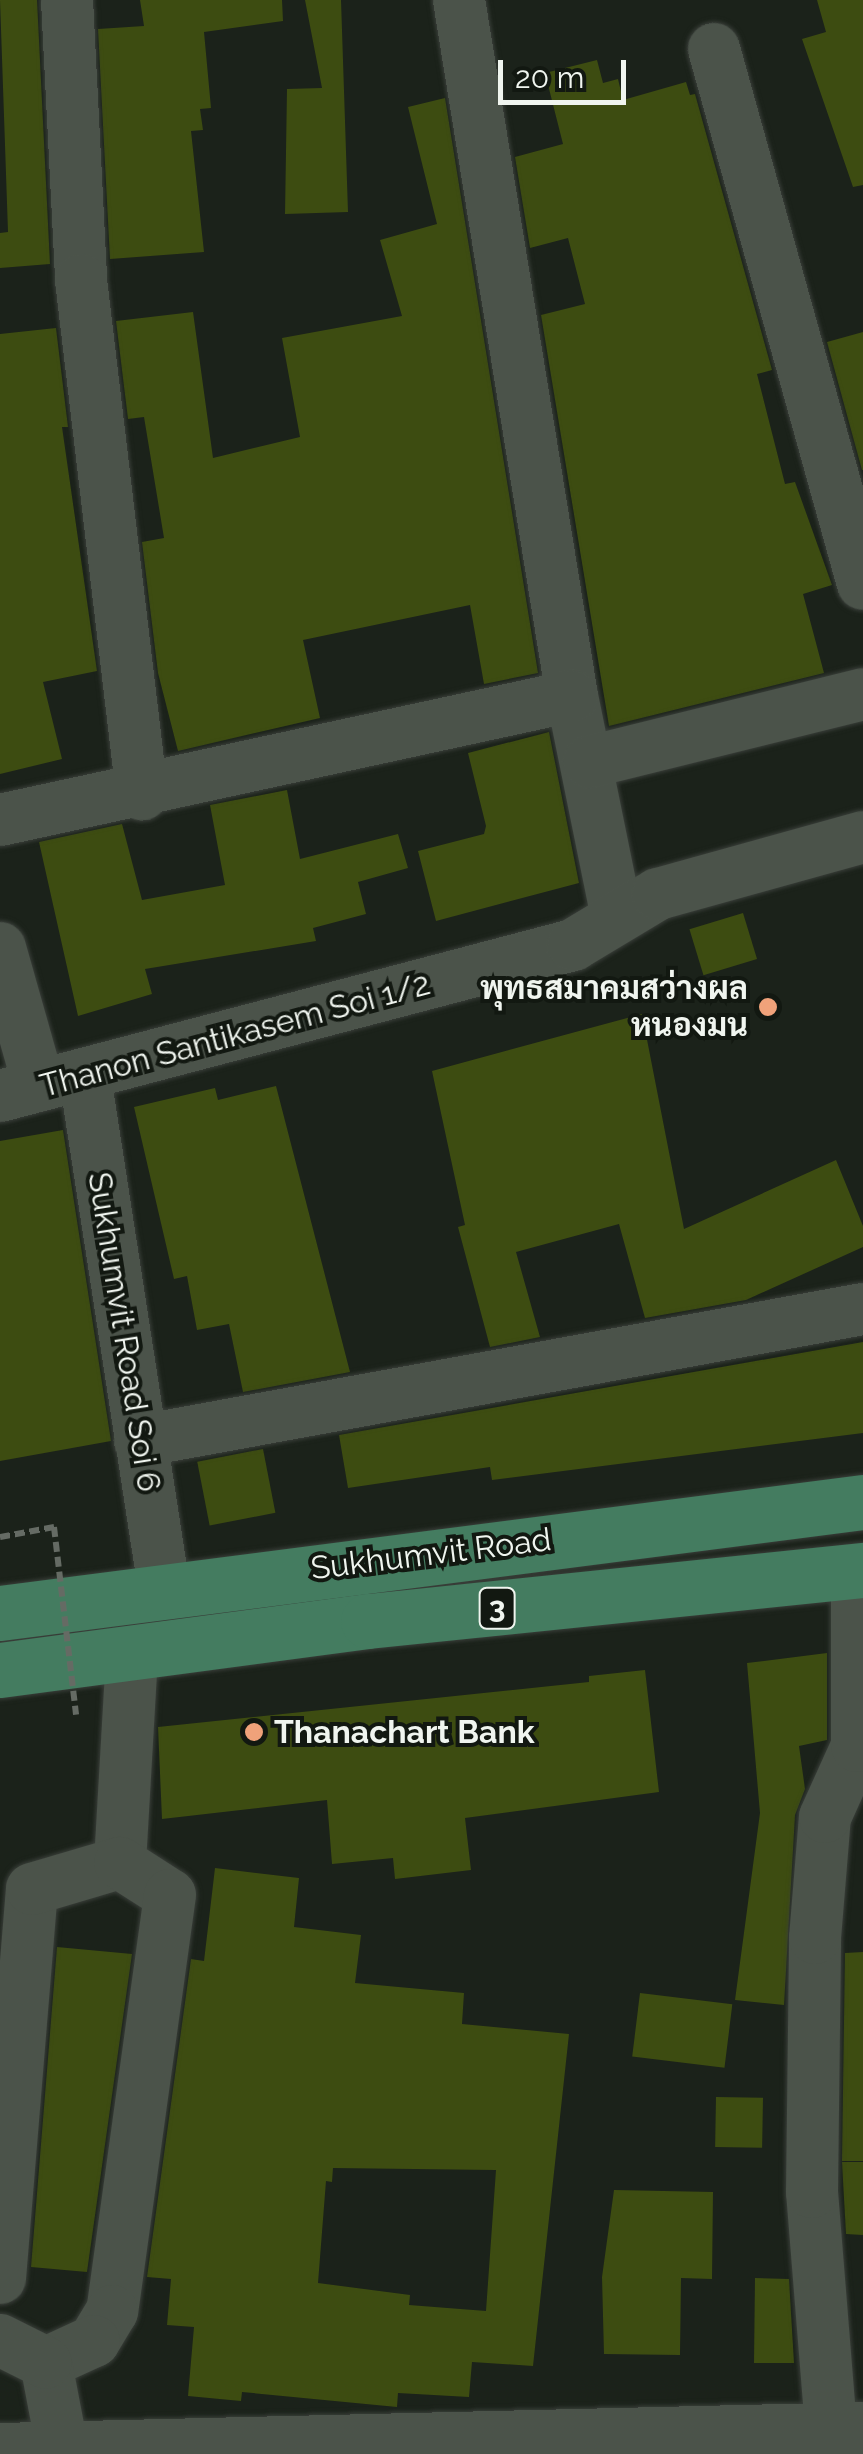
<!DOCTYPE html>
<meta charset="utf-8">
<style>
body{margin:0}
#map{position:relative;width:863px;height:2454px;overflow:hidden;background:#1b221a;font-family:Raleway,Sarabun,sans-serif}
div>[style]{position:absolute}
.building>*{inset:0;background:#3d4c11;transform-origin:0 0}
.path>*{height:6px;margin-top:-3px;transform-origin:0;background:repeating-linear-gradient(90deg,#656b64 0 10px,transparent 0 15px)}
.roads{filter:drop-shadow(0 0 2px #393e39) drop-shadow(0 0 2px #393e39)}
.minor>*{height:52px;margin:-26px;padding:0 26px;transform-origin:26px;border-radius:26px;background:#4b534a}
.major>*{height:55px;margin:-27.5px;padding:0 27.5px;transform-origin:27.5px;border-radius:27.5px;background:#447c60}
.path-bridge>*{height:6px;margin-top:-3px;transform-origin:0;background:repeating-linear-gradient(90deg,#656b64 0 10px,transparent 0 15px)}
.dots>*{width:28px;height:28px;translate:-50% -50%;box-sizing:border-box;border:5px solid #121811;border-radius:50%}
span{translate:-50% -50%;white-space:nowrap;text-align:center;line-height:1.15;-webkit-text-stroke:8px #121811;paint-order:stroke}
.shield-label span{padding:2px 8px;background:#121811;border:2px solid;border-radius:8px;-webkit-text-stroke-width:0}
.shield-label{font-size:30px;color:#f0f5ef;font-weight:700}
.poi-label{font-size:32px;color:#f0f5ef;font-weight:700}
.right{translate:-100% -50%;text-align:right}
.left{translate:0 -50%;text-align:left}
.street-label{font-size:32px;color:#f0f5ef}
.scale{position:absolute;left:498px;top:60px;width:128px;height:45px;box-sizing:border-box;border:5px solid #f0f5ef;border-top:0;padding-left:12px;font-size:30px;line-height:35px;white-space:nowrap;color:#f0f5ef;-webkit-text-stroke:8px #121811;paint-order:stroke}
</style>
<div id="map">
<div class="building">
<i style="clip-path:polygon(0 0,37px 0,50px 264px,0 268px,0 233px,8px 232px)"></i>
<i style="clip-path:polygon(140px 0,282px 0,283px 21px,204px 32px,211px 108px,200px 109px,203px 130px,191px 131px,204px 252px,110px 259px,98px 29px,144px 26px)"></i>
<i style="clip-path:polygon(305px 0,341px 0,348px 212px,285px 214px,287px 89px,322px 88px)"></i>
<i style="clip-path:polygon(817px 0,863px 0,863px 185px,853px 187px,802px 39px,826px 32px)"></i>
<i style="clip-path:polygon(597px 60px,603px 83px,618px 79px,623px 100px,686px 82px,690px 95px,695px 94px,772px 370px,757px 374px,785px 484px,795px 482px,832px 585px,803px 594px,824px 673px,609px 726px,541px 315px,585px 304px,568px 238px,530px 248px,515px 157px,563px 144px,545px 73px)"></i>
<i style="clip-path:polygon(445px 98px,538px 673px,484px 684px,470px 605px,303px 640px,320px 718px,178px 751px,158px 673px,142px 542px,164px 538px,144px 417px,128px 419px,116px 321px,193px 312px,213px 458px,300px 437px,282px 338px,402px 316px,380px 240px,437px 224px,408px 107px)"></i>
<i style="clip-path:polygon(56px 328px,68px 427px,62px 427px,97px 671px,43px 682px,62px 759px,0 774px,0 334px)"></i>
<i style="clip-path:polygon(863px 332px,863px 470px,862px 470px,827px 342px)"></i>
<i style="clip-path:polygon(549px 732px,579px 883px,436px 921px,418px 851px,484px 834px,486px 826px,468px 753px)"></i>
<i style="clip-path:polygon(287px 790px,300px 859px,398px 834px,408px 868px,358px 882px,366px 914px,313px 928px,316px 941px,145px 969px,152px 994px,78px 1016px,39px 842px,122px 824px,142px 900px,225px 885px,210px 805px)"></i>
<i style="left:743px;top:913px;width:48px;height:56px;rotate:73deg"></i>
<i style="clip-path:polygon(642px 1014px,684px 1229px,836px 1160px,863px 1226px,863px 1247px,746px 1300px,645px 1318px,619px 1224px,516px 1252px,540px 1337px,490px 1347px,458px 1227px,465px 1225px,432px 1071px)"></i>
<i style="clip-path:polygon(276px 1086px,350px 1372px,243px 1392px,229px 1324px,197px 1330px,187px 1276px,174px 1279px,134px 1107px,215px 1088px,218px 1100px)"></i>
<i style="clip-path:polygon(63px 1130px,111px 1441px,0 1461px,0 1141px)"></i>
<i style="clip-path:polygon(863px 1342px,863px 1433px,492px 1480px,490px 1467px,348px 1488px,339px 1435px)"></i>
<i style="left:263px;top:1449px;width:65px;height:67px;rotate:79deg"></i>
<i style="clip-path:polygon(827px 1653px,827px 1740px,799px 1746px,805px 1789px,795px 1815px,784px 2005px,735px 2000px,760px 1813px,747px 1663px)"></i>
<i style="clip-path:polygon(645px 1670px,659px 1792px,465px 1818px,471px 1870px,395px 1879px,393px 1858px,332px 1864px,327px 1800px,162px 1819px,158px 1727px,589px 1682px,589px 1676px)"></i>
<i style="clip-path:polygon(evenodd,215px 1868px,299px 1878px,294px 1927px,361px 1935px,355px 1983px,464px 1993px,462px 2024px,569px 2034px,533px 2366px,472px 2362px,469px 2397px,398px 2393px,397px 2407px,242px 2392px,241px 2401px,188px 2396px,194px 2327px,167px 2325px,171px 2279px,147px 2277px,191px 1959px,204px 1961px,215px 1868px,333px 2168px,496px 2170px,486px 2311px,409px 2305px,410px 2295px,318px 2283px,326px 2181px,332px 2182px,333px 2168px)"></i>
<i style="clip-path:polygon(57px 1947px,132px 1954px,87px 2272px,31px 2267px)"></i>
<i style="clip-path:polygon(863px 1952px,863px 2161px,842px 2161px,845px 1953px)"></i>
<i style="left:640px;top:1993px;width:93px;height:64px;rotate:7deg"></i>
<i style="left:716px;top:2097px;width:47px;height:50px;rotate:1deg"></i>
<i style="clip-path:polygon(842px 2162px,863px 2162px,863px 2235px,846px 2234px)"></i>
<i style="clip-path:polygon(614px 2190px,713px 2192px,712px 2279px,681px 2278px,680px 2355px,604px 2354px,602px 2277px)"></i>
<i style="clip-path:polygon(755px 2278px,789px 2279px,794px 2363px,754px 2363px)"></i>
</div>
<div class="path">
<i style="left:0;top:1537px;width:55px;rotate:-10.5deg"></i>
</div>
<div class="roads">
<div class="minor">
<i style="left:67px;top:0;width:280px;rotate:87.1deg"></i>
<i style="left:81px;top:280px;width:518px;rotate:83.23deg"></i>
<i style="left:459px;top:0;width:705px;rotate:80.78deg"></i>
<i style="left:572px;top:696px;width:221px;rotate:78.5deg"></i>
<i style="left:714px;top:49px;width:555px;rotate:74.44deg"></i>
<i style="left:589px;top:762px;width:282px;rotate:-13.9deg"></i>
<i style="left:0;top:820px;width:585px;rotate:-12.23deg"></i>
<i style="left:0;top:948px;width:143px;rotate:74.2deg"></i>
<i style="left:85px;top:1077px;width:517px;rotate:81.21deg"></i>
<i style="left:0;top:1096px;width:593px;rotate:-14.76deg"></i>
<i style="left:573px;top:945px;width:99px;rotate:-31deg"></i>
<i style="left:658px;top:894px;width:213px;rotate:-15.5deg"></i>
<i style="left:140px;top:1441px;width:735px;rotate:-10.35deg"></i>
<i style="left:120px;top:1863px;width:210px;rotate:-86.7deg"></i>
<i style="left:0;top:2278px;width:390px;rotate:-85.3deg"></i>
<i style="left:32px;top:1889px;width:92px;rotate:-16.5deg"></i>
<i style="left:120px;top:1863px;width:59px;rotate:32.6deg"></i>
<i style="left:170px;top:1895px;width:420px;rotate:97.9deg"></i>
<i style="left:112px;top:2311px;width:35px;rotate:121deg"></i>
<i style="left:94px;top:2341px;width:53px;rotate:155.4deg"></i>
<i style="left:46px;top:2363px;width:86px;rotate:79.2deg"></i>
<i style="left:0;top:2340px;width:51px;rotate:26.6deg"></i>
<i style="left:831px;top:2428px;width:237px;rotate:-94.6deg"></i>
<i style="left:812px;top:2192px;width:254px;rotate:-89.3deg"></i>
<i style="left:815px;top:1938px;width:121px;rotate:-85.3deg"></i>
<i style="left:825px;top:1817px;width:78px;rotate:-65.7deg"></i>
<i style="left:857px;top:1746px;width:176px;rotate:-90deg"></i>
<i style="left:0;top:2449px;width:863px;rotate:-1.39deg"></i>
</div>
<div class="major">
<i style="left:0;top:1613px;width:870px;rotate:-7.33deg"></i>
<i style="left:0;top:1670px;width:371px;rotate:-7.6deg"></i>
<i style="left:368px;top:1621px;width:498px;rotate:-5.9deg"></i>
</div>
</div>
<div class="path-bridge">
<i style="left:54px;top:1527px;width:189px;rotate:83.3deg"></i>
</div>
<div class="dots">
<i style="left:768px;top:1007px;background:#f0a27a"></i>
<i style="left:254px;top:1732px;background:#f0a27a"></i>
</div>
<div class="shield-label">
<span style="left:497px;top:1608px">3</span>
</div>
<div class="poi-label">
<span class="right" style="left:748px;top:1007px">พุทธสมาคมสว่างผล<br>หนองมน</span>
<span class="left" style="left:274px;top:1732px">Thanachart Bank</span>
</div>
<div class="street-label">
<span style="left:235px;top:1035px;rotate:-15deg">Thanon Santikasem Soi 1/2</span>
<span style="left:124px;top:1332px;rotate:81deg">Sukhumvit Road Soi 6</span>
<span style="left:431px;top:1554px;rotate:-7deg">Sukhumvit Road</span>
</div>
<div class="scale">20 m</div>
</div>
